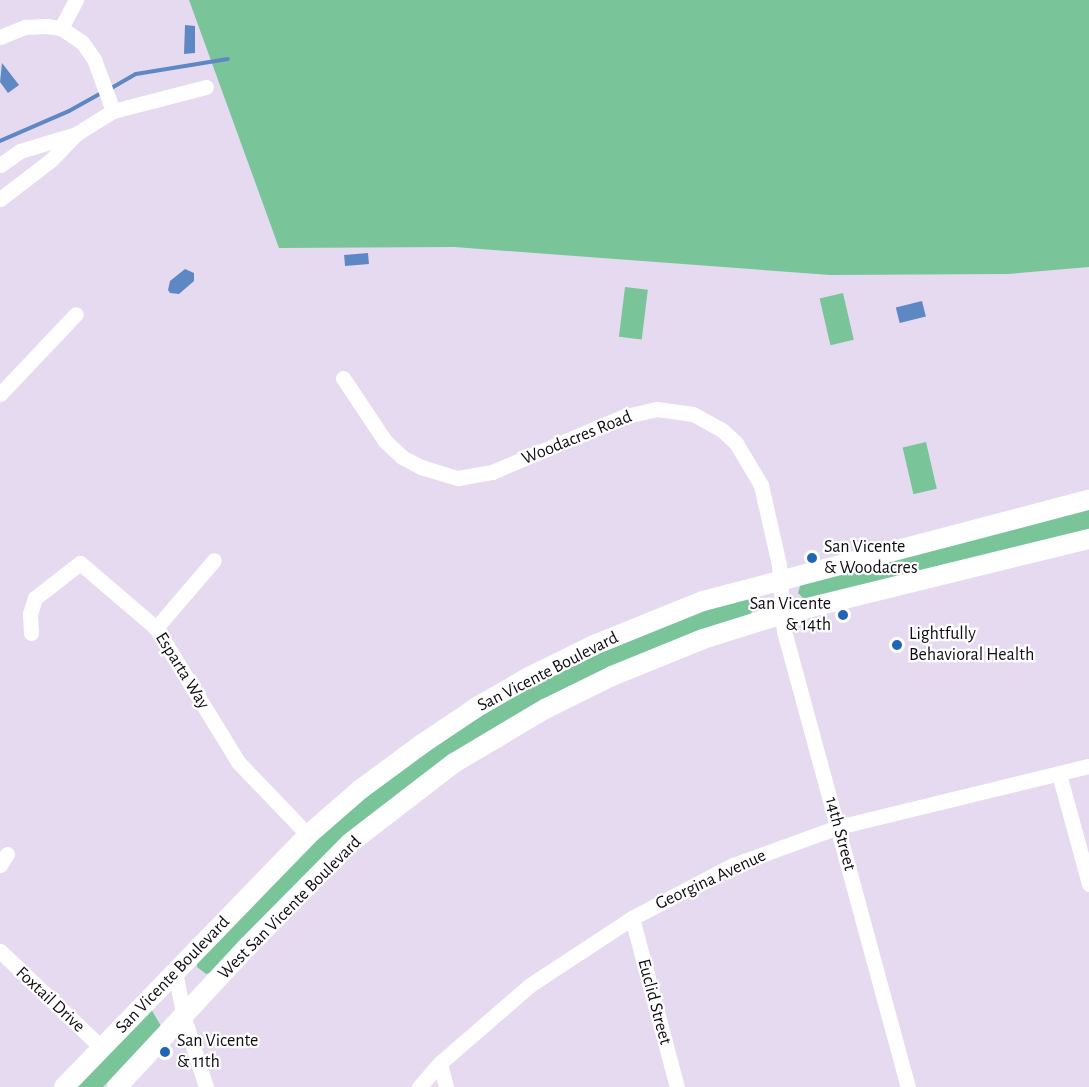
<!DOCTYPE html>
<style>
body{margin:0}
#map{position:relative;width:1089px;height:1087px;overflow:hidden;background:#e6daf1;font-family:"Alegreya Sans",sans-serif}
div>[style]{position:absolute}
.green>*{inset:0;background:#79c599;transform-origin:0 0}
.water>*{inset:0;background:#5d88c4;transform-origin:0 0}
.stream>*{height:4px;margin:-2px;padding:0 2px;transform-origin:2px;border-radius:2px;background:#5d88c4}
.minor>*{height:15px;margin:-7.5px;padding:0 7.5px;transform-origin:7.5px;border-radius:7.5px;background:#fff}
.major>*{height:20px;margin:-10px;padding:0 10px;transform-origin:10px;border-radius:10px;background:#fff}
.dots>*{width:16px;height:16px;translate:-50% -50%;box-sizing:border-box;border:3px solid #fff;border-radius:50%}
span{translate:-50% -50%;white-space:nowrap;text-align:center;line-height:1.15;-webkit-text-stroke:4.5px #fff;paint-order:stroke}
.street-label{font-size:18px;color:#0f0b13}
.poi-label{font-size:18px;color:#0f0b13}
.left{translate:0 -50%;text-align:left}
.right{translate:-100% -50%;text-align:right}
</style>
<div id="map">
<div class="green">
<i style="clip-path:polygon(189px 0,1089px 0,1089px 267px,1008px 274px,830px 275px,454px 247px,279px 248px)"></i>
<i style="left:625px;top:287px;width:23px;height:50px;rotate:7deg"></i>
<i style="left:843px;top:293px;width:48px;height:24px;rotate:77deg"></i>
<i style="left:926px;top:442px;width:48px;height:24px;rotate:77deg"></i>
<i style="clip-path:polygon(1089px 508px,1089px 530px,805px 600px,798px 593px,801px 583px)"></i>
<i style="clip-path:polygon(746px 598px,753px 603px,751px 615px,491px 731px,213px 972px,206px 974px,197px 967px,197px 961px,279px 871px,374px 788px,457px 728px,570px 664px,671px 621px)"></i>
<i style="clip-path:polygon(151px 1009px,161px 1026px,103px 1087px,74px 1087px)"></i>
</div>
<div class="water">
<i style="clip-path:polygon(185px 25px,195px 26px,195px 53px,184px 54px)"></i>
<i style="clip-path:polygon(2px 63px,19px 85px,8px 93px,0 82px)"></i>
<i style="left:368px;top:253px;width:11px;height:24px;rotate:85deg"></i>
<i style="clip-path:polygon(185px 269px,194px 273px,194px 281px,179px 294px,170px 293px,168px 290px,170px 281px)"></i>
<i style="left:922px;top:301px;width:16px;height:27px;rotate:76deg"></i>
</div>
<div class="stream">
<i style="left:108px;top:90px;width:32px;rotate:-30deg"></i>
<i style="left:136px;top:74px;width:93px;rotate:-9.3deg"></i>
<i style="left:0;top:141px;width:75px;rotate:-23.5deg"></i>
<i style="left:69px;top:111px;width:38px;rotate:-29deg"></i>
</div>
<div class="minor">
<i style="left:61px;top:28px;width:32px;rotate:-62deg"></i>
<i style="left:0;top:37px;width:27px;rotate:-22deg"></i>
<i style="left:25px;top:27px;width:21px;rotate:-3deg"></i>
<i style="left:46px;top:26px;width:15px;rotate:8deg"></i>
<i style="left:61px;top:28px;width:25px;rotate:34deg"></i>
<i style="left:82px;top:42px;width:21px;rotate:55deg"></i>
<i style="left:94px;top:59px;width:55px;rotate:69.9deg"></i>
<i style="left:0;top:165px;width:24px;rotate:-35deg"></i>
<i style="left:20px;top:151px;width:59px;rotate:-16.9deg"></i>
<i style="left:76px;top:134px;width:44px;rotate:-31.9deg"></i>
<i style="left:113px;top:111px;width:96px;rotate:-14.5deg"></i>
<i style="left:0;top:199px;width:64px;rotate:-37.4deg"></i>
<i style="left:51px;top:160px;width:36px;rotate:-46deg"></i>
<i style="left:343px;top:378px;width:76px;rotate:56.3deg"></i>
<i style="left:385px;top:441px;width:23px;rotate:43deg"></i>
<i style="left:402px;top:457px;width:21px;rotate:28deg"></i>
<i style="left:421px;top:467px;width:39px;rotate:17deg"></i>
<i style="left:458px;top:478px;width:35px;rotate:-10deg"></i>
<i style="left:492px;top:472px;width:141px;rotate:-22.9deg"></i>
<i style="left:622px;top:417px;width:36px;rotate:-13deg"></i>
<i style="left:657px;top:409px;width:36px;rotate:8deg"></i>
<i style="left:693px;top:414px;width:33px;rotate:29deg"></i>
<i style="left:722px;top:430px;width:19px;rotate:43deg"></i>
<i style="left:736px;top:443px;width:49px;rotate:59.2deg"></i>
<i style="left:761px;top:485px;width:82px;rotate:77.3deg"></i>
<i style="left:779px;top:565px;width:66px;rotate:85.7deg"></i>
<i style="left:784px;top:631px;width:473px;rotate:74.8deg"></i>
<i style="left:0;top:394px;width:110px;rotate:-46.5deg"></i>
<i style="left:156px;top:628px;width:89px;rotate:-49.5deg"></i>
<i style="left:31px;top:633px;width:19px;rotate:-93deg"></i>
<i style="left:30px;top:614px;width:17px;rotate:-73deg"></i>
<i style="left:35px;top:598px;width:57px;rotate:-37.9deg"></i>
<i style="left:80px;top:563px;width:100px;rotate:40.5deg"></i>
<i style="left:156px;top:628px;width:157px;rotate:58.5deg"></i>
<i style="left:238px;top:762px;width:101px;rotate:46.2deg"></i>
<i style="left:1059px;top:774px;width:114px;rotate:74.7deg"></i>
<i style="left:0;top:865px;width:13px;rotate:-58deg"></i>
<i style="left:632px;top:918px;width:175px;rotate:75.1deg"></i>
<i style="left:0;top:951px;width:141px;rotate:43.6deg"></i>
<i style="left:175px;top:972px;width:47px;rotate:78.9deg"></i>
<i style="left:184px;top:1018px;width:72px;rotate:72.3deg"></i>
<i style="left:440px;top:1063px;width:25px;rotate:76deg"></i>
<i style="left:419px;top:1087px;width:32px;rotate:-49deg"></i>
<i style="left:440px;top:1063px;width:119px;rotate:-40.9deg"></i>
<i style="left:530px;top:985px;width:122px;rotate:-33.3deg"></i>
<i style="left:632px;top:918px;width:114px;rotate:-27.7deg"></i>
<i style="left:733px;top:865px;width:112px;rotate:-19.9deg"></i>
<i style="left:838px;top:827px;width:258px;rotate:-13.7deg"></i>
</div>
<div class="major">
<i style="left:64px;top:1087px;width:351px;rotate:-45.9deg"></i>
<i style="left:308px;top:835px;width:70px;rotate:-41deg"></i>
<i style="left:361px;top:789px;width:76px;rotate:-36.4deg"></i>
<i style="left:422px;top:744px;width:66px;rotate:-33.9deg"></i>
<i style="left:477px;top:707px;width:60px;rotate:-30deg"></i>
<i style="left:529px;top:677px;width:72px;rotate:-26.2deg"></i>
<i style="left:594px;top:645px;width:118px;rotate:-22deg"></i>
<i style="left:703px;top:601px;width:399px;rotate:-14.7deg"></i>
<i style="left:117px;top:1087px;width:192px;rotate:-47.1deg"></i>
<i style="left:248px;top:946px;width:145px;rotate:-45.3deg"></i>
<i style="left:350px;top:843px;width:131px;rotate:-37.6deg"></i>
<i style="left:454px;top:763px;width:106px;rotate:-30.7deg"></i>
<i style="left:545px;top:709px;width:75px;rotate:-26.2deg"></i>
<i style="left:612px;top:676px;width:98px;rotate:-22.1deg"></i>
<i style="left:703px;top:639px;width:84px;rotate:-17.4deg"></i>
<i style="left:783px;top:614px;width:315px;rotate:-13.8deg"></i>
</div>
<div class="dots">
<i style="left:812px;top:558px;background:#2065b6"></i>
<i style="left:843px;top:615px;background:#2065b6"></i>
<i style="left:897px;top:645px;background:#2065b6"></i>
<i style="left:165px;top:1052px;background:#2065b6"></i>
</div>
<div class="street-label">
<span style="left:577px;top:438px;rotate:-22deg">Woodacres Road</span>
<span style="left:182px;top:671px;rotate:58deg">Esparta Way</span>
<span style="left:548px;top:672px;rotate:-27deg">San Vicente Boulevard</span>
<span style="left:840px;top:834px;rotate:75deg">14th Street</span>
<span style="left:711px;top:880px;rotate:-25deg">Georgina Avenue</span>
<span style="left:290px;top:908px;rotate:-45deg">West San Vicente Boulevard</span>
<span style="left:173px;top:975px;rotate:-46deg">San Vicente Boulevard</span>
<span style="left:50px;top:1000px;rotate:43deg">Foxtail Drive</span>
<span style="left:654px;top:1002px;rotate:75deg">Euclid Street</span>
</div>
<div class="poi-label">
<span class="left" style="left:824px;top:558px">San Vicente<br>&amp; Woodacres</span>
<span class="right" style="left:831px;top:615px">San Vicente<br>&amp; 14th</span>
<span class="left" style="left:909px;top:645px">Lightfully<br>Behavioral Health</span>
<span class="left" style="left:177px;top:1052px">San Vicente<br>&amp; 11th</span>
</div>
</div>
